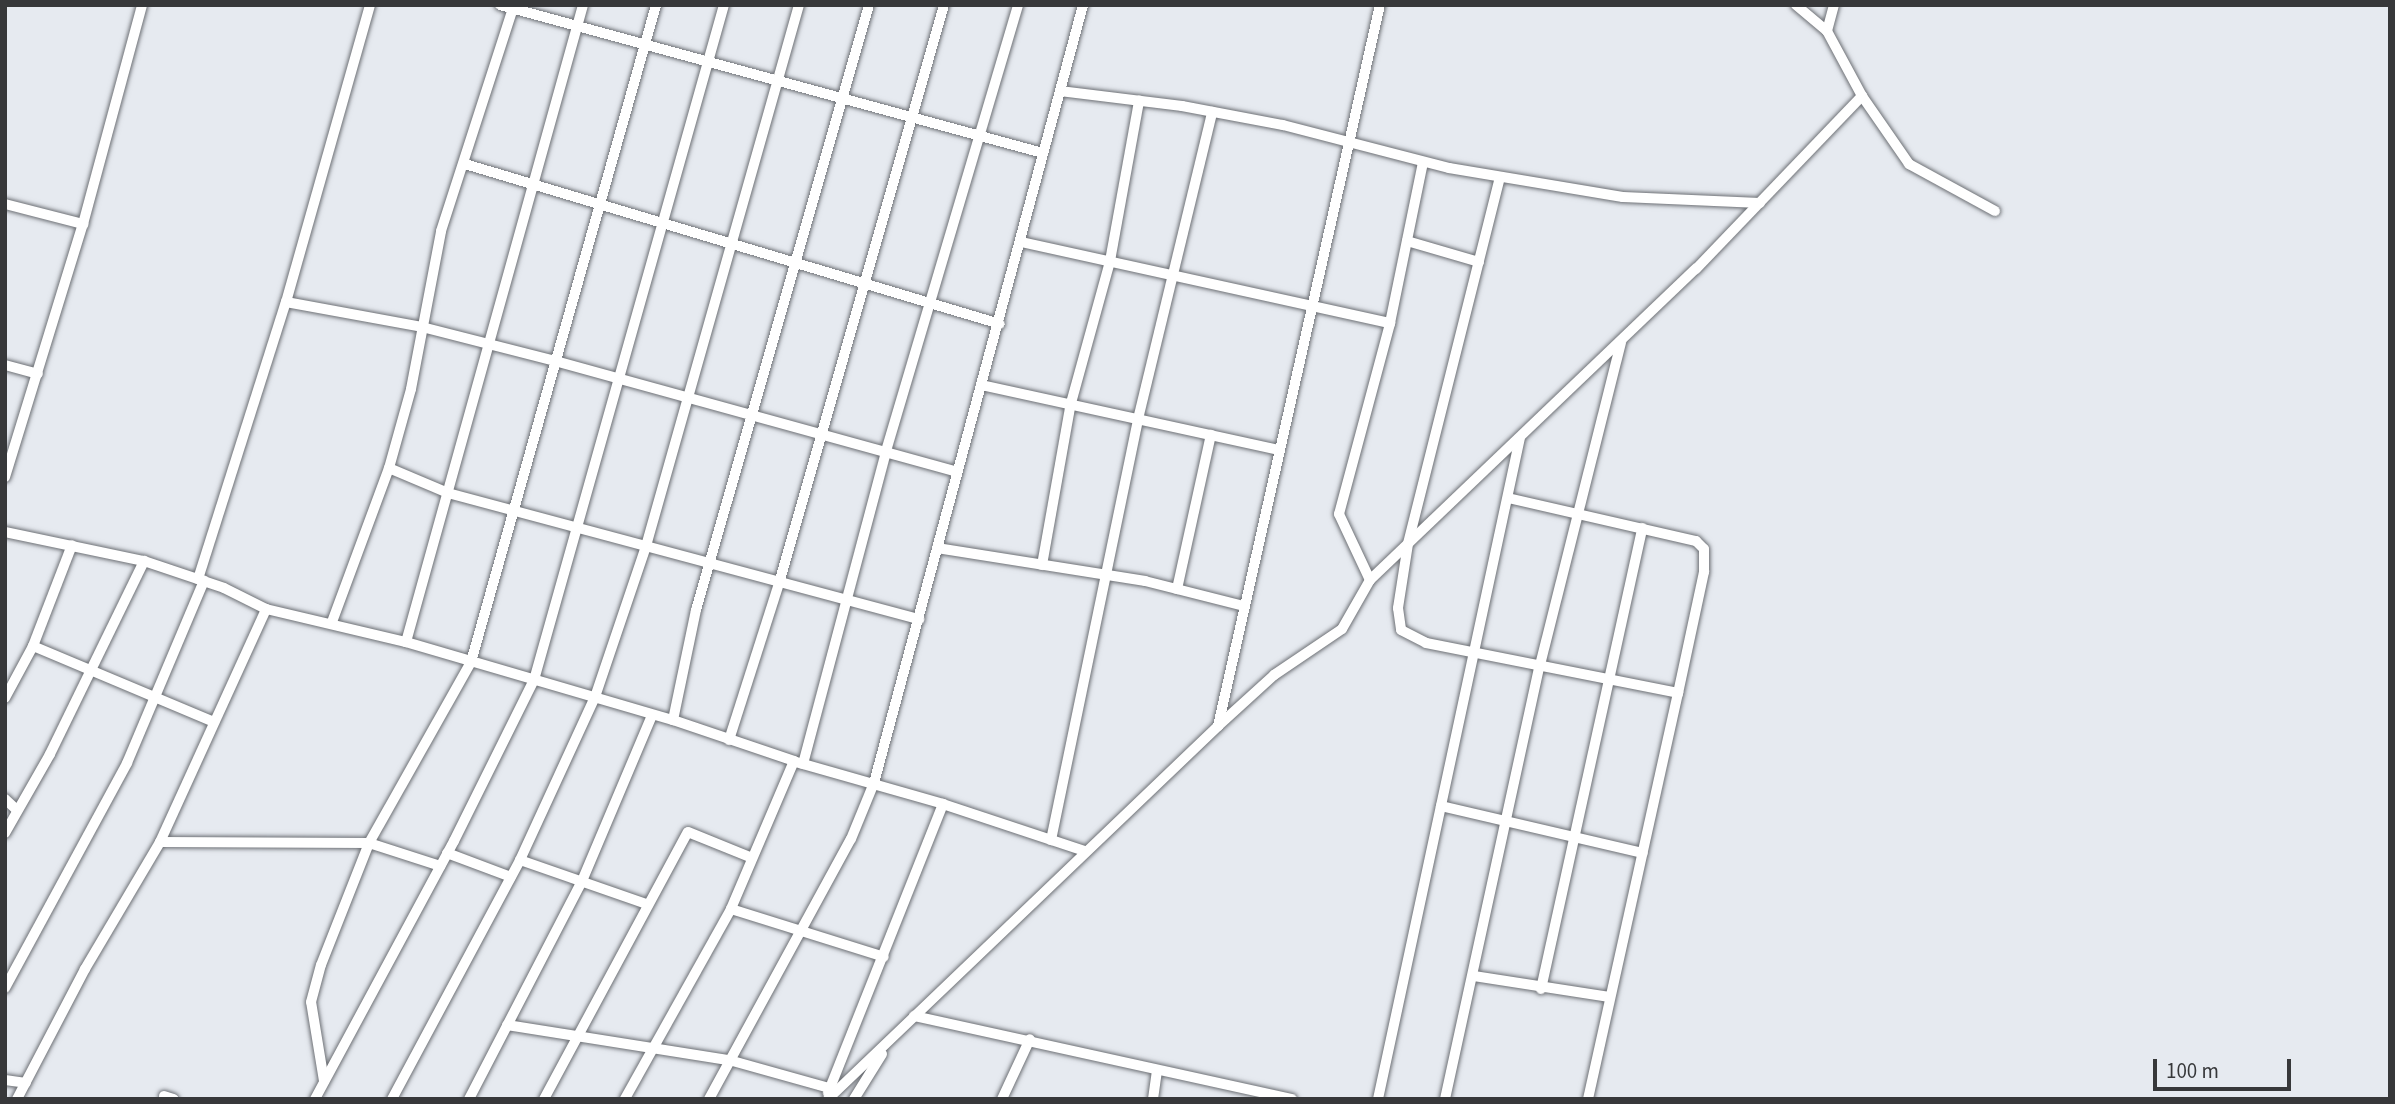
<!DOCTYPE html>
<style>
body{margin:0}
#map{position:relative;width:2395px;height:1104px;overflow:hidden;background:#e6eaf0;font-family:"Source Sans 3",sans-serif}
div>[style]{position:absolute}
.roads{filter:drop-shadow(0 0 2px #6d7075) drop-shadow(0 0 2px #6d7075)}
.minor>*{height:10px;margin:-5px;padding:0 5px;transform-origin:5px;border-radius:5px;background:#fff}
span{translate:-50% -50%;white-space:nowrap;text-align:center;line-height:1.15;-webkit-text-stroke:6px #e6eaf0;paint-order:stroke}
.frame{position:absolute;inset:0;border:7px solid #37383a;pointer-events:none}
.scale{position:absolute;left:2153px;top:1059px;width:138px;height:32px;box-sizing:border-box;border:4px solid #37383a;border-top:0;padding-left:9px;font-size:21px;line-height:24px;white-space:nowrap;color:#37383a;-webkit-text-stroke:5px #e6eaf0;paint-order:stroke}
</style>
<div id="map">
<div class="roads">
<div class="minor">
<i style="left:500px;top:5px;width:563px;rotate:15.25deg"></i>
<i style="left:1796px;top:5px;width:40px;rotate:40deg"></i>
<i style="left:1827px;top:31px;width:74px;rotate:61.7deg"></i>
<i style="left:1862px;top:96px;width:83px;rotate:55.3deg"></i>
<i style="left:1909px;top:164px;width:98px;rotate:28.7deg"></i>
<i style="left:1827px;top:31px;width:27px;rotate:-75deg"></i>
<i style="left:1060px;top:91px;width:123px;rotate:7deg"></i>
<i style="left:1182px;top:106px;width:103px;rotate:10.7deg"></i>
<i style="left:1283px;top:125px;width:171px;rotate:14.5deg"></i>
<i style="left:1449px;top:168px;width:176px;rotate:9.5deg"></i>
<i style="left:1623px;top:197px;width:137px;rotate:2.5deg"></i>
<i style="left:465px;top:164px;width:558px;rotate:16.65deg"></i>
<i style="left:1500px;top:177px;width:378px;rotate:104.1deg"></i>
<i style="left:1408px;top:544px;width:65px;rotate:98.9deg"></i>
<i style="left:1398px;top:608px;width:22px;rotate:82deg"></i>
<i style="left:1401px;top:630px;width:28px;rotate:27deg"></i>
<i style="left:1426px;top:643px;width:257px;rotate:11.2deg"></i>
<i style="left:5px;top:204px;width:81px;rotate:14.4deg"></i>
<i style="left:1407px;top:241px;width:75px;rotate:16.3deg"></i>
<i style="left:1021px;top:242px;width:378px;rotate:12.4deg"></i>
<i style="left:286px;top:302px;width:138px;rotate:10.4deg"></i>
<i style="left:422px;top:327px;width:137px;rotate:14.3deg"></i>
<i style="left:555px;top:361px;width:417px;rotate:15.4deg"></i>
<i style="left:5px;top:365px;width:34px;rotate:15deg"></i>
<i style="left:981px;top:385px;width:304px;rotate:12.3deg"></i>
<i style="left:389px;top:468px;width:64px;rotate:23deg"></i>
<i style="left:448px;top:493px;width:488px;rotate:15deg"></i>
<i style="left:5px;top:477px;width:265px;rotate:-72.9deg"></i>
<i style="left:83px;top:224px;width:227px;rotate:-74.9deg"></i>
<i style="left:1508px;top:498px;width:193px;rotate:12.9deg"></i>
<i style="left:1696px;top:541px;width:11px;rotate:45deg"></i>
<i style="left:1704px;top:549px;width:23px;rotate:90deg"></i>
<i style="left:1704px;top:572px;width:124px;rotate:102.1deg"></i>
<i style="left:1678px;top:693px;width:416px;rotate:102.5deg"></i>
<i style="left:5px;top:532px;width:142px;rotate:11.8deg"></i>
<i style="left:144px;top:561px;width:84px;rotate:18.6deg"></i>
<i style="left:224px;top:588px;width:47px;rotate:26.6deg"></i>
<i style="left:266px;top:609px;width:144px;rotate:13.3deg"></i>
<i style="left:406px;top:642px;width:278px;rotate:16.3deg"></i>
<i style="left:673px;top:720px;width:128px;rotate:18.7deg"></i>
<i style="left:794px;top:761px;width:161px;rotate:113.1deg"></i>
<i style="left:731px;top:909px;width:218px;rotate:119.2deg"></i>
<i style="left:937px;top:548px;width:211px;rotate:9deg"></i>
<i style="left:1145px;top:581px;width:102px;rotate:14.2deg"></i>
<i style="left:1042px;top:565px;width:165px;rotate:-79.9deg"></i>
<i style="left:1071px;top:403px;width:147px;rotate:-74.6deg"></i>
<i style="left:1110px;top:261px;width:163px;rotate:-79.7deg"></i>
<i style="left:198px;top:579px;width:291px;rotate:-72.4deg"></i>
<i style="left:286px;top:302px;width:309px;rotate:-74.2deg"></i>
<i style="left:1370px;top:580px;width:73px;rotate:-115.2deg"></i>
<i style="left:1339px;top:514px;width:198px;rotate:-75deg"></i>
<i style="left:1390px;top:323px;width:164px;rotate:-78.4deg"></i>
<i style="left:1177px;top:589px;width:158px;rotate:-77.6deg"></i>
<i style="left:332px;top:622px;width:164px;rotate:-69.7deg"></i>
<i style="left:389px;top:468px;width:82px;rotate:-74.4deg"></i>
<i style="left:411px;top:389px;width:161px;rotate:-79.2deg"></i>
<i style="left:441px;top:231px;width:237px;rotate:-72.1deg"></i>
<i style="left:406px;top:642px;width:661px;rotate:-74.47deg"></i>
<i style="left:33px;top:646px;width:196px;rotate:22.8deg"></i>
<i style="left:5px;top:698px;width:59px;rotate:-61.7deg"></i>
<i style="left:33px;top:646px;width:108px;rotate:-68.9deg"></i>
<i style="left:673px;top:720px;width:112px;rotate:-78.2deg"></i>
<i style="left:696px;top:610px;width:629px;rotate:-74.04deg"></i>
<i style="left:1218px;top:726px;width:739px;rotate:-77.34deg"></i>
<i style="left:729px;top:740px;width:168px;rotate:-72.3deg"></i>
<i style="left:780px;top:580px;width:598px;rotate:-74.08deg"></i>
<i style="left:796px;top:762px;width:153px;rotate:15.9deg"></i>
<i style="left:943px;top:804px;width:149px;rotate:18.4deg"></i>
<i style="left:803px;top:764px;width:324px;rotate:-75.1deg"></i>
<i style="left:886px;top:451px;width:465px;rotate:-73.5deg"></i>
<i style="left:5px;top:799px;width:16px;rotate:43deg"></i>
<i style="left:1441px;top:806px;width:207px;rotate:13.1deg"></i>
<i style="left:5px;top:833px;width:91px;rotate:-60.3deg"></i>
<i style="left:50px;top:754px;width:215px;rotate:-64deg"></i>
<i style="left:1051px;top:840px;width:430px;rotate:-78.3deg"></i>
<i style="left:1138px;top:419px;width:316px;rotate:-76.4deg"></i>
<i style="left:160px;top:842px;width:209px;rotate:0.3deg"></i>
<i style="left:369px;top:843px;width:75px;rotate:17.9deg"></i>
<i style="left:447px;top:853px;width:68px;rotate:20.6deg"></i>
<i style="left:520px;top:860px;width:133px;rotate:19.2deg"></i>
<i style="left:731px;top:909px;width:160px;rotate:17.4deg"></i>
<i style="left:1474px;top:976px;width:137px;rotate:8.8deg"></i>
<i style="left:5px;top:988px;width:256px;rotate:-61.5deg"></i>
<i style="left:127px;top:763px;width:198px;rotate:-67.1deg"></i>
<i style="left:1541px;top:989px;width:472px;rotate:-77.6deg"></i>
<i style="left:914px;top:1016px;width:387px;rotate:12.4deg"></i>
<i style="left:507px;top:1025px;width:225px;rotate:9deg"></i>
<i style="left:729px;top:1060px;width:104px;rotate:15.6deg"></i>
<i style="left:5px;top:1080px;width:21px;rotate:8deg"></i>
<i style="left:324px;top:1081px;width:80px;rotate:-99.3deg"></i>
<i style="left:311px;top:1002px;width:38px;rotate:-75deg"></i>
<i style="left:321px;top:965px;width:131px;rotate:-68.5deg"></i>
<i style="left:369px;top:843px;width:208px;rotate:-60.6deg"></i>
<i style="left:471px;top:662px;width:683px;rotate:-74.27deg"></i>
<i style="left:828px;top:1093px;width:311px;rotate:-68.3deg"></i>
<i style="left:164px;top:1096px;width:10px;rotate:17deg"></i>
<i style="left:17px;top:1099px;width:147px;rotate:-62.4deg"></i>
<i style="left:85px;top:969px;width:147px;rotate:-59.4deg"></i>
<i style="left:160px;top:842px;width:256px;rotate:-65.5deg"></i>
<i style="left:315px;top:1099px;width:293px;rotate:-61.7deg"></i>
<i style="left:454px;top:841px;width:180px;rotate:-63.6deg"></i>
<i style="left:534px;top:680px;width:701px;rotate:-74.28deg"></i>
<i style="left:392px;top:1099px;width:271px;rotate:-61.8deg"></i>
<i style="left:520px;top:860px;width:179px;rotate:-65.3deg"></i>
<i style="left:595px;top:697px;width:159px;rotate:-71.3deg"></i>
<i style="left:646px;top:546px;width:562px;rotate:-74.21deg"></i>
<i style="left:469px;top:1099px;width:246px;rotate:-62.6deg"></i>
<i style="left:582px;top:881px;width:180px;rotate:-67.1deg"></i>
<i style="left:544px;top:1099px;width:303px;rotate:-61.7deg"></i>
<i style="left:688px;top:832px;width:67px;rotate:22deg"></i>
<i style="left:709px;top:1099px;width:296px;rotate:-61.4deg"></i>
<i style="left:851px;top:839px;width:61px;rotate:-67.7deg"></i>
<i style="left:874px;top:783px;width:806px;rotate:-74.96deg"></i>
<i style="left:828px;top:1099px;width:540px;rotate:-43.72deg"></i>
<i style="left:1218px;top:726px;width:76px;rotate:-42.3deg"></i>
<i style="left:1274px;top:675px;width:82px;rotate:-34.1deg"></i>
<i style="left:1342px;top:629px;width:56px;rotate:-60.3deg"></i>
<i style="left:1370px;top:580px;width:451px;rotate:-43.7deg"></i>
<i style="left:1696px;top:269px;width:240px;rotate:-46.2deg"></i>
<i style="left:854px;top:1099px;width:53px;rotate:-58.1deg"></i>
<i style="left:1002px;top:1099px;width:66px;rotate:-65deg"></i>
<i style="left:1153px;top:1099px;width:27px;rotate:-82deg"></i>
<i style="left:1378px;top:1099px;width:676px;rotate:-77.88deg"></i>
<i style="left:1445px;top:1099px;width:444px;rotate:-77.7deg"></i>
<i style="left:1540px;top:665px;width:333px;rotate:-75.9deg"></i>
</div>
</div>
<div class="frame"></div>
<div class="scale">100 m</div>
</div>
